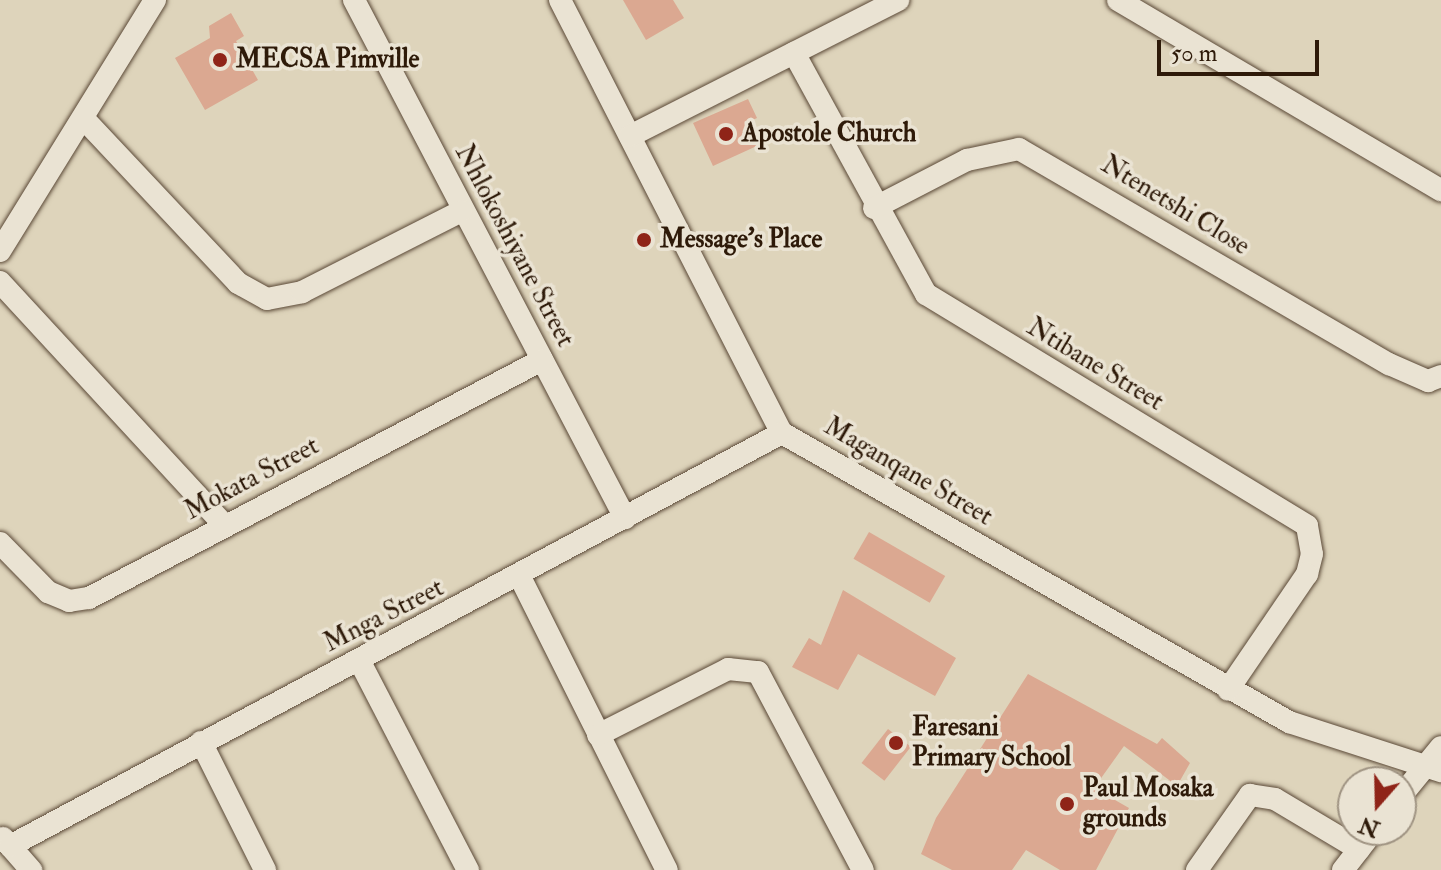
<!DOCTYPE html>
<style>
body{margin:0}
#map{position:relative;width:1441px;height:870px;overflow:hidden;background:#ded4bb;font-family:"IM FELL Double Pica",serif}
div>[style]{position:absolute}
.building>*{inset:0;background:#dba891;transform-origin:0 0}
.roads{filter:drop-shadow(0 0 2px #5a4836) drop-shadow(0 0 2px #5a4836)}
.street>*{height:22px;margin:-11px;padding:0 11px;transform-origin:11px;border-radius:11px;background:#eae3d3}
.dots>*{width:22px;height:22px;translate:-50% -50%;box-sizing:border-box;border:4px solid #eae3d3;border-radius:50%}
span{translate:-50% -50%;white-space:nowrap;text-align:center;line-height:1.15;-webkit-text-stroke:7px #eae3d3;paint-order:stroke}
.poi-label{font-size:26px;color:#2e1a09;font-weight:700}
.left{translate:0 -50%;text-align:left}
.street-label{font-size:26px;color:#2e1a09}
.north{position:absolute;left:1337px;top:766px;width:80px;height:80px;box-sizing:border-box;background:#eae3d3;border:2px solid #9f9382;border-radius:50%;rotate:200deg;font-size:22px;font-weight:700;line-height:32px;text-align:center;color:#2e1a09}
.north::after{content:'';display:block;margin:auto;width:28px;height:36px;background:#8f2418;clip-path:polygon(50% 0,100% 100%,50% 72%,0 100%)}
.scale{position:absolute;left:1157px;top:40px;width:162px;height:36px;box-sizing:border-box;border:4px solid #2e1a09;border-top:0;padding-left:10px;font-size:24px;line-height:28px;white-space:nowrap;color:#2e1a09;-webkit-text-stroke:6px #eae3d3;paint-order:stroke}
</style>
<div id="map">
<div class="building">
<i style="clip-path:polygon(623px 0,673px 0,684px 18px,646px 40px)"></i>
<i style="clip-path:polygon(231px 13px,244px 36px,236px 41px,258px 80px,205px 110px,175px 58px,210px 38px,209px 26px)"></i>
<i style="clip-path:polygon(748px 99px,757px 118px,748px 122px,759px 145px,713px 166px,693px 123px)"></i>
<i style="left:869px;top:532px;width:88px;height:31px;rotate:30deg"></i>
<i style="clip-path:polygon(843px 590px,956px 658px,935px 696px,858px 654px,838px 690px,792px 667px,809px 638px,821px 645px)"></i>
<i style="clip-path:polygon(1028px 674px,1157px 744px,1162px 738px,1190px 763px,1177px 786px,1124px 746px,1094px 788px,1129px 808px,1096px 870px,1060px 870px,1026px 850px,1012px 870px,952px 870px,921px 854px,936px 818px)"></i>
<i style="left:888px;top:729px;width:29px;height:43px;rotate:38deg"></i>
</div>
<div class="roads">
<div class="street">
<i style="left:354px;top:0;width:585px;rotate:62.38deg"></i>
<i style="left:560px;top:0;width:487px;rotate:62.9deg"></i>
<i style="left:782px;top:433px;width:584px;rotate:29.68deg"></i>
<i style="left:1289px;top:722px;width:160px;rotate:17.9deg"></i>
<i style="left:1118px;top:0;width:375px;rotate:30.5deg"></i>
<i style="left:794px;top:53px;width:275px;rotate:61.3deg"></i>
<i style="left:926px;top:294px;width:446px;rotate:31.3deg"></i>
<i style="left:1307px;top:526px;width:28px;rotate:80deg"></i>
<i style="left:1312px;top:554px;width:21px;rotate:104deg"></i>
<i style="left:1307px;top:574px;width:140px;rotate:124.3deg"></i>
<i style="left:84px;top:119px;width:225px;rotate:46.8deg"></i>
<i style="left:238px;top:283px;width:33px;rotate:29deg"></i>
<i style="left:267px;top:299px;width:36px;rotate:-11deg"></i>
<i style="left:302px;top:292px;width:179px;rotate:-26.9deg"></i>
<i style="left:630px;top:136px;width:301px;rotate:-26.9deg"></i>
<i style="left:874px;top:208px;width:105px;rotate:-27.3deg"></i>
<i style="left:967px;top:160px;width:53px;rotate:-11.9deg"></i>
<i style="left:1019px;top:149px;width:428px;rotate:30.2deg"></i>
<i style="left:1389px;top:364px;width:43px;rotate:23.6deg"></i>
<i style="left:1428px;top:381px;width:14px;rotate:-21deg"></i>
<i style="left:0;top:251px;width:295px;rotate:-58.3deg"></i>
<i style="left:0;top:282px;width:329px;rotate:47.3deg"></i>
<i style="left:0;top:543px;width:69px;rotate:45.6deg"></i>
<i style="left:48px;top:592px;width:23px;rotate:23deg"></i>
<i style="left:69px;top:601px;width:20px;rotate:-9deg"></i>
<i style="left:89px;top:598px;width:512px;rotate:-27.72deg"></i>
<i style="left:520px;top:577px;width:328px;rotate:63.4deg"></i>
<i style="left:359px;top:660px;width:237px;rotate:62.6deg"></i>
<i style="left:598px;top:735px;width:146px;rotate:-26.9deg"></i>
<i style="left:728px;top:669px;width:30px;rotate:6deg"></i>
<i style="left:758px;top:672px;width:224px;rotate:62.1deg"></i>
<i style="left:201px;top:742px;width:143px;rotate:63.4deg"></i>
<i style="left:1401px;top:796px;width:63px;rotate:-50.8deg"></i>
<i style="left:3px;top:838px;width:43px;rotate:48.8deg"></i>
<i style="left:10px;top:846px;width:876px;rotate:-28.15deg"></i>
<i style="left:1197px;top:870px;width:92px;rotate:-54.8deg"></i>
<i style="left:1250px;top:795px;width:25px;rotate:9deg"></i>
<i style="left:1275px;top:799px;width:98px;rotate:30.8deg"></i>
<i style="left:1343px;top:870px;width:51px;rotate:-52.2deg"></i>
</div>
</div>
<div class="dots">
<i style="left:220px;top:60px;background:#8f2418"></i>
<i style="left:726px;top:134px;background:#8f2418"></i>
<i style="left:644px;top:240px;background:#8f2418"></i>
<i style="left:896px;top:743px;background:#8f2418"></i>
<i style="left:1067px;top:804px;background:#8f2418"></i>
</div>
<div class="poi-label">
<span class="left" style="left:236px;top:60px">MECSA Pimville</span>
<span class="left" style="left:742px;top:134px">Apostole Church</span>
<span class="left" style="left:660px;top:240px">Message's Place</span>
<span class="left" style="left:912px;top:743px">Faresani<br>Primary School</span>
<span class="left" style="left:1083px;top:804px">Paul Mosaka<br>grounds</span>
</div>
<div class="street-label">
<span style="left:1175px;top:206px;rotate:31deg">Ntenetshi Close</span>
<span style="left:514px;top:246px;rotate:62deg">Nhlokoshiyane Street</span>
<span style="left:1095px;top:365px;rotate:31deg">Ntibane Street</span>
<span style="left:908px;top:472px;rotate:30deg">Maganqane Street</span>
<span style="left:252px;top:479px;rotate:-28deg">Mokata Street</span>
<span style="left:384px;top:616px;rotate:-27deg">Mnga Street</span>
</div>
<div class="north">N</div>
<div class="scale">50 m</div>
</div>
